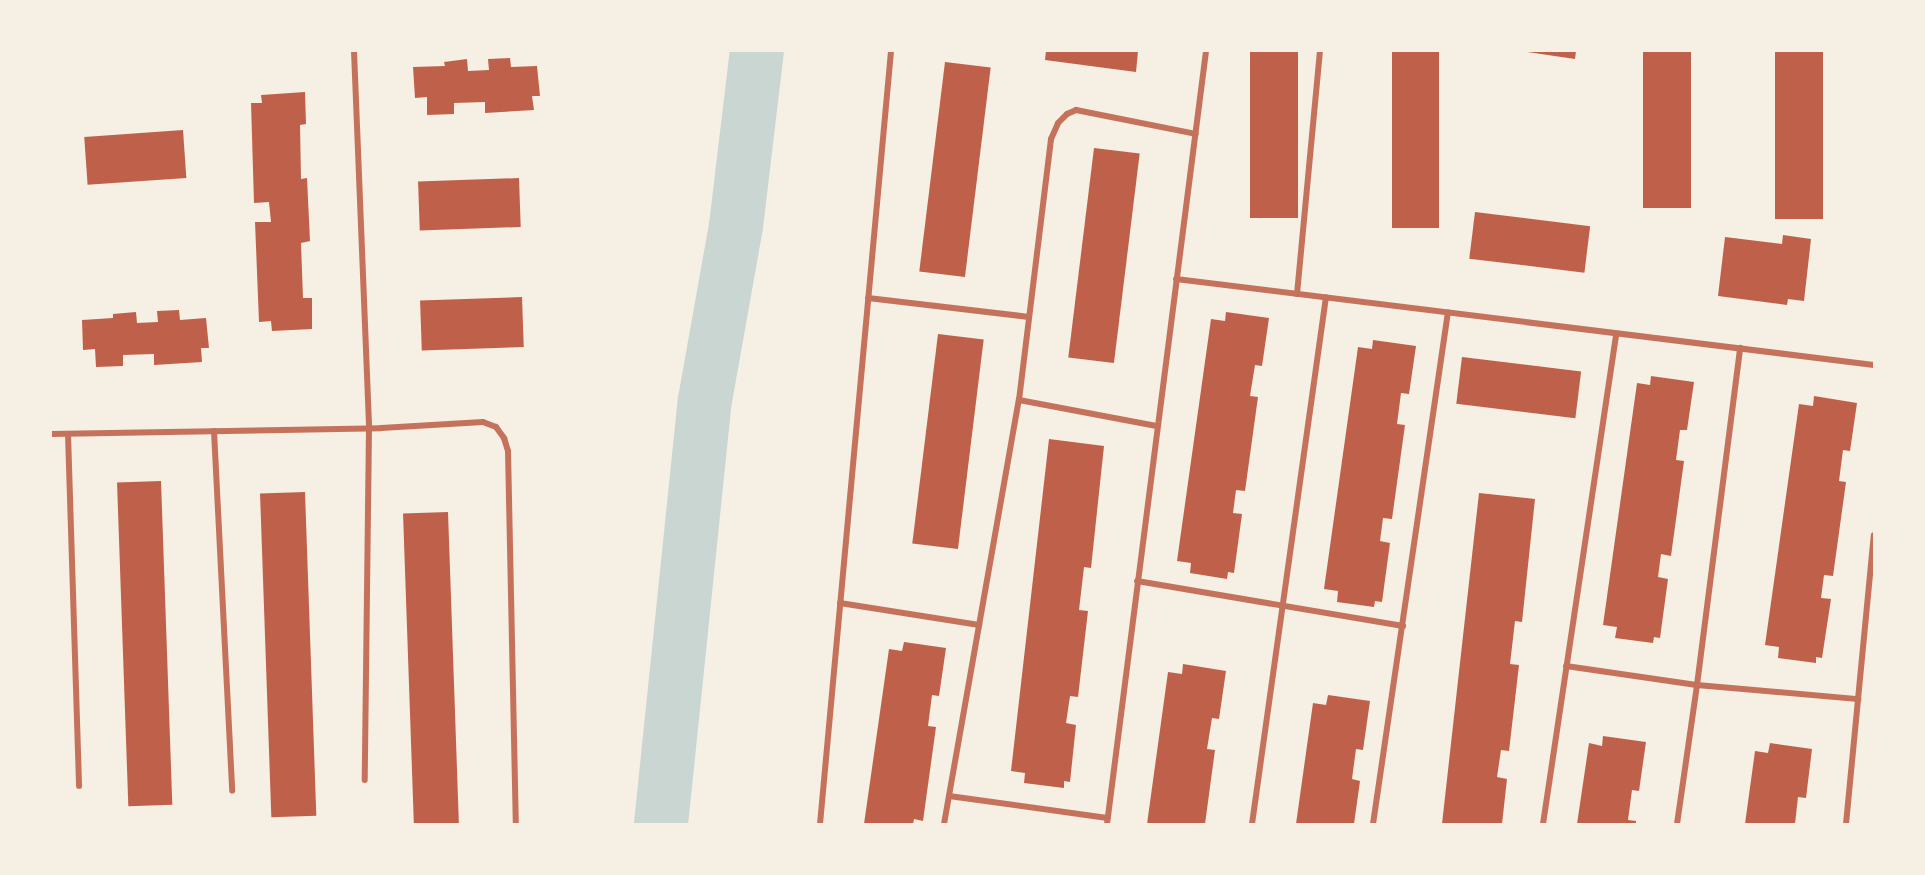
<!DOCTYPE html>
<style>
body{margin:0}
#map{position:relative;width:1925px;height:875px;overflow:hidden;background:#f6efe4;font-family:Quicksand,sans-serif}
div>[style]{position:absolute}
.river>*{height:54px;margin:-27px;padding:0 27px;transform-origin:27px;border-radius:27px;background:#c9d6d2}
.building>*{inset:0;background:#bf614a;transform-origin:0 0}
.minor>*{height:6px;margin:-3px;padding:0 3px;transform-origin:3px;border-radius:3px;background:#c5725c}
span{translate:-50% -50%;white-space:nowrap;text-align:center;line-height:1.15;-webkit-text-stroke:4.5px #f6efe4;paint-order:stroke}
.frame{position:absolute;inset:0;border:52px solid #f6efe4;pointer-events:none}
</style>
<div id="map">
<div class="river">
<i style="left:661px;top:824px;width:426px;rotate:-84.1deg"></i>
<i style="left:705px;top:400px;width:177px;rotate:-79.9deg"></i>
<i style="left:736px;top:226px;width:176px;rotate:-83.2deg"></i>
</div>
<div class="building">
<i style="clip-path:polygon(1046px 51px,1138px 51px,1136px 72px,1045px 60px)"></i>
<i style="left:1250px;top:51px;width:48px;height:167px"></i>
<i style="left:1392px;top:51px;width:47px;height:177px"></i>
<i style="clip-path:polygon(1520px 51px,1576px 51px,1575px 59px)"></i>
<i style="left:1643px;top:51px;width:48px;height:157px"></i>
<i style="left:1775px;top:51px;width:48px;height:168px"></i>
<i style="clip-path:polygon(510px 58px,511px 67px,537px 66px,540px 96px,532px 96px,534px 110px,485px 113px,485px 102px,454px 103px,454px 114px,427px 115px,427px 97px,415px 98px,413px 67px,445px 66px,444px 62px,467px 59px,468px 71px,489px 70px,488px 59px)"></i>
<i style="left:945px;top:62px;width:46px;height:211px;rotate:7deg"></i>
<i style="clip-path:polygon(305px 92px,306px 124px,300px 125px,301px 179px,307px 178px,310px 241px,301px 243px,303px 298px,312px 298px,312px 329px,272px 331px,271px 321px,259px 322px,255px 222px,271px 222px,269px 202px,254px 203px,251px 103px,262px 103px,261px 95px)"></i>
<i style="left:183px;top:130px;width:48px;height:99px;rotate:86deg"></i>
<i style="left:1094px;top:148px;width:46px;height:211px;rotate:7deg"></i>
<i style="left:519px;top:178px;width:49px;height:101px;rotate:88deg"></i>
<i style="left:1475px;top:212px;width:116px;height:47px;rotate:7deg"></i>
<i style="clip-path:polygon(1783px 235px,1811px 239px,1804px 301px,1788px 299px,1787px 305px,1718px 296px,1725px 237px,1782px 244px)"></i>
<i style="left:522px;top:297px;width:50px;height:102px;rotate:88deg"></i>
<i style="clip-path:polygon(179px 310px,180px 320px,206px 318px,209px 348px,201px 348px,202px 362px,154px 365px,154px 354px,123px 355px,123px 366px,96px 367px,95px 349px,83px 350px,82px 320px,113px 318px,113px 314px,136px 312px,137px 323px,158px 322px,157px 311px)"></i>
<i style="clip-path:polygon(1226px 312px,1269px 318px,1262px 366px,1255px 365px,1250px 396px,1258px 397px,1245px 491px,1236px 490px,1233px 513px,1242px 514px,1234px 573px,1228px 572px,1227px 579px,1190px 573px,1191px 563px,1177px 561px,1211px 319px,1225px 321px)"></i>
<i style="left:938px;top:334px;width:46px;height:211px;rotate:7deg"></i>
<i style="clip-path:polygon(1373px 340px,1416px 346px,1409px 394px,1401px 393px,1397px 424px,1405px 425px,1392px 519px,1383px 518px,1380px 541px,1390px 543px,1382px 602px,1375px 601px,1374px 607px,1337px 602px,1338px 591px,1324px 589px,1358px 347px,1372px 349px)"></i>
<i style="left:1462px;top:357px;width:120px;height:47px;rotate:7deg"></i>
<i style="clip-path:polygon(1651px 376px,1694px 382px,1687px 430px,1680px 430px,1676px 460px,1684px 461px,1671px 556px,1661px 554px,1658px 577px,1668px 579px,1660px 638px,1654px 637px,1653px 643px,1615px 638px,1617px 627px,1603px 625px,1637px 383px,1650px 385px)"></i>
<i style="clip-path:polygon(1814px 396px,1857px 403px,1850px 451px,1843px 450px,1839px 481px,1846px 482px,1833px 576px,1824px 575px,1821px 598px,1831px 599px,1822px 658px,1816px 657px,1816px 663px,1778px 658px,1779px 647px,1765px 645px,1799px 404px,1813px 406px)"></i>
<i style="clip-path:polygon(1049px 439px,1104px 446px,1091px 568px,1084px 567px,1079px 610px,1088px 611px,1078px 697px,1070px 696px,1066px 723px,1076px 725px,1070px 782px,1064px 781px,1064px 788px,1024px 783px,1025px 773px,1011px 771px)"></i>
<i style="left:161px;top:481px;width:324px;height:44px;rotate:88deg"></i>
<i style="left:305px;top:492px;width:324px;height:45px;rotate:88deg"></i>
<i style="clip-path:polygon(1479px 493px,1535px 499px,1522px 622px,1515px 621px,1510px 664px,1519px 665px,1509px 751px,1501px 750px,1497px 777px,1507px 779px,1502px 824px,1442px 824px)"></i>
<i style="left:448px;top:512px;width:312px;height:45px;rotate:88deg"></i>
<i style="clip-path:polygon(904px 642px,946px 648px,939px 696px,932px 695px,928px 726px,936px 727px,923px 821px,914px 819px,913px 824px,864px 824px,889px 649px,902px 651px)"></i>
<i style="clip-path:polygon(1183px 664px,1226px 671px,1219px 719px,1212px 718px,1207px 749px,1215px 750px,1205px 824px,1147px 824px,1168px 672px,1182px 674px)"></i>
<i style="clip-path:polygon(1328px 695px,1370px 701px,1363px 750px,1356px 749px,1352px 779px,1360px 781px,1354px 824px,1296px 824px,1313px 703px,1326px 705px)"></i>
<i style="clip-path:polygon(1603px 736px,1646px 742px,1639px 791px,1632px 790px,1628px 820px,1636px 821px,1636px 824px,1577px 824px,1589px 743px,1602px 746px)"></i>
<i style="clip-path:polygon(1770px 743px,1812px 749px,1806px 798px,1798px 797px,1795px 824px,1745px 824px,1755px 751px,1768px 753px)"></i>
</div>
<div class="minor">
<i style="left:354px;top:51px;width:377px;rotate:87.7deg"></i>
<i style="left:369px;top:428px;width:352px;rotate:90.7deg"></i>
<i style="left:1176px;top:279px;width:703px;rotate:7.02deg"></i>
<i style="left:1297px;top:294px;width:244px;rotate:-84.6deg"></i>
<i style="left:868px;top:298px;width:162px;rotate:6.7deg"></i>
<i style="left:1019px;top:400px;width:140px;rotate:10.7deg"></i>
<i style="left:214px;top:431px;width:360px;rotate:87.1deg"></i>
<i style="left:51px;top:434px;width:330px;rotate:-1deg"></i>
<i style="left:381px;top:428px;width:102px;rotate:-3.4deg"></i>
<i style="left:483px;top:422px;width:14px;rotate:21deg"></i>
<i style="left:496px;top:427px;width:14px;rotate:54deg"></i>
<i style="left:504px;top:438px;width:14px;rotate:73deg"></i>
<i style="left:508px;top:451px;width:373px;rotate:88.8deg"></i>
<i style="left:68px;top:434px;width:352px;rotate:88.2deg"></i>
<i style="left:1137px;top:581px;width:270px;rotate:9.6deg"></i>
<i style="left:840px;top:603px;width:141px;rotate:9deg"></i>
<i style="left:1566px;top:666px;width:132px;rotate:8.3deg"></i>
<i style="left:1697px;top:685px;width:162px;rotate:5deg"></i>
<i style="left:949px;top:796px;width:160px;rotate:7.9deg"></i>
<i style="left:820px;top:824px;width:776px;rotate:-84.75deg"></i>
<i style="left:944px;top:824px;width:431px;rotate:-80deg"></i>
<i style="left:1019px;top:400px;width:263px;rotate:-83deg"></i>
<i style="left:1051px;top:139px;width:17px;rotate:-66deg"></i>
<i style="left:1058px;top:123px;width:13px;rotate:-45deg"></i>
<i style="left:1067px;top:114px;width:10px;rotate:-24deg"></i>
<i style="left:1076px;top:110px;width:122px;rotate:11.3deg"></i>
<i style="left:1107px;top:824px;width:779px;rotate:-82.7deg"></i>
<i style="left:1252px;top:824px;width:532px;rotate:-82.01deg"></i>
<i style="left:1373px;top:824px;width:517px;rotate:-81.67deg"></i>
<i style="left:1543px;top:824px;width:496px;rotate:-81.5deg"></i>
<i style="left:1677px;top:824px;width:140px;rotate:-81.8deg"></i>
<i style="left:1697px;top:685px;width:340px;rotate:-82.7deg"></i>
<i style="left:1846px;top:824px;width:290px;rotate:-84.5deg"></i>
</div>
<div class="frame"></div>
</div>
